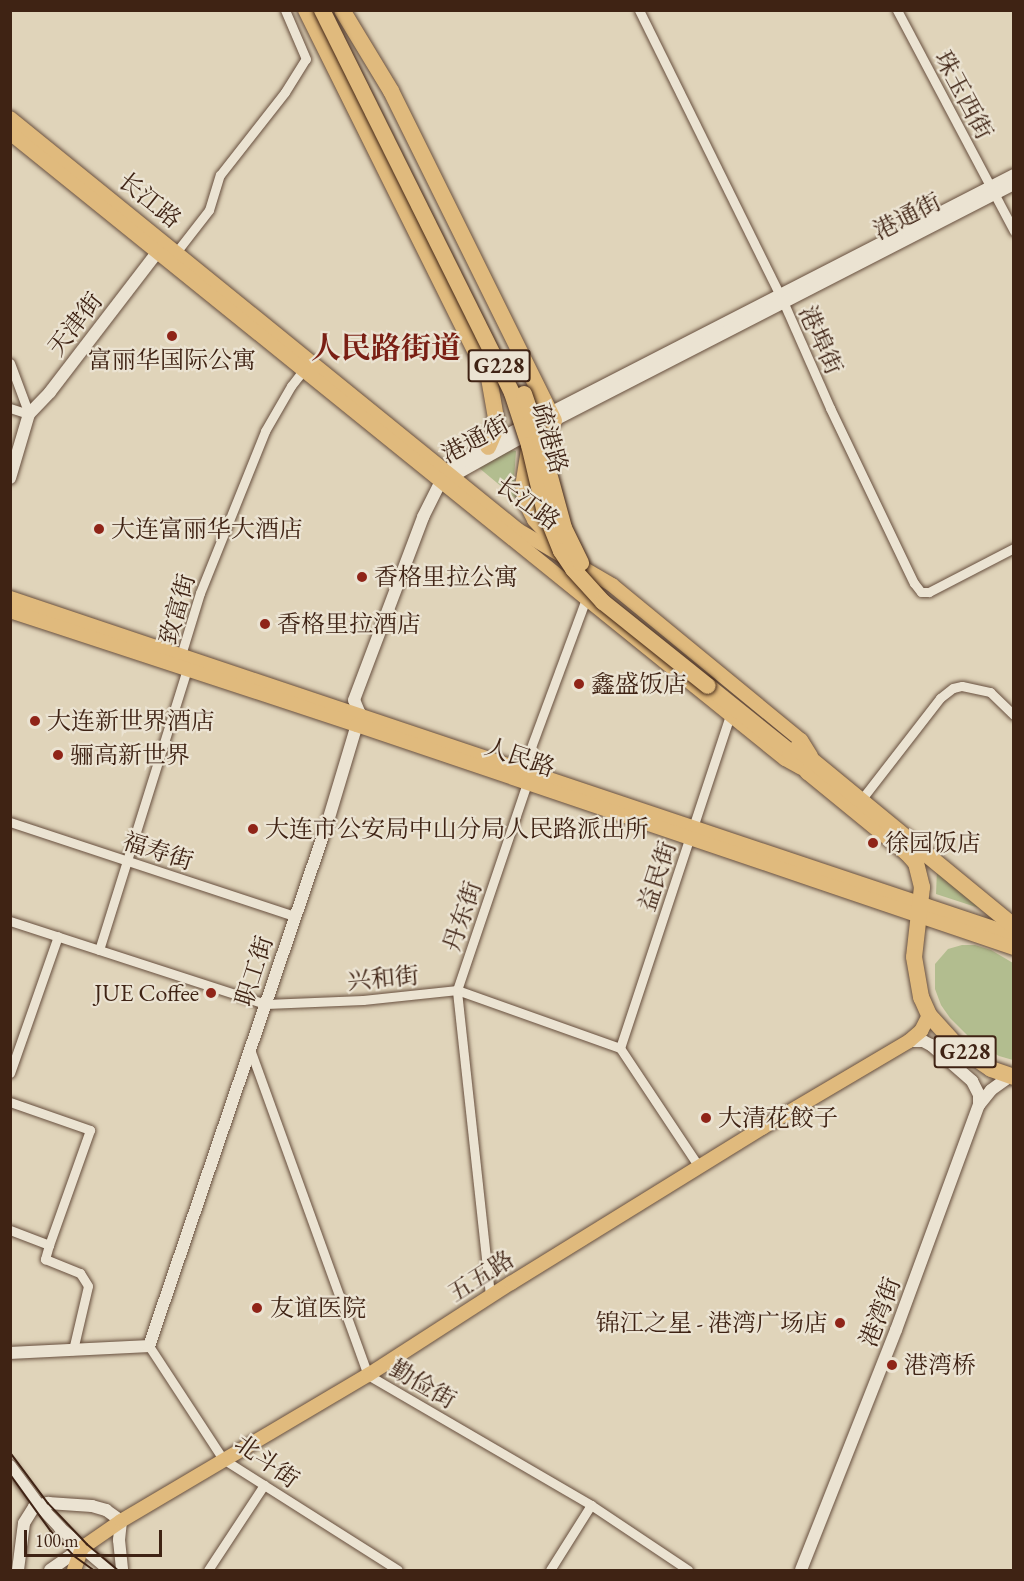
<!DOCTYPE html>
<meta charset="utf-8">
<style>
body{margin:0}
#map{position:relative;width:1024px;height:1581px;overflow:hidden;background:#e0d4ba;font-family:"EB Garamond","Noto Serif SC",serif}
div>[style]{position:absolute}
.green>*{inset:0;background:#b2bd8f}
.roads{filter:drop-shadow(0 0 2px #674f3e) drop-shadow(0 0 2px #674f3e)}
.street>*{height:9px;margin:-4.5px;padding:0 4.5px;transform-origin:4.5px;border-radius:4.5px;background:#ebe3d2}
.secondary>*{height:12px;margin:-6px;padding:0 6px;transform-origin:6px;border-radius:6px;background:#ebe3d2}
.primary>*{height:14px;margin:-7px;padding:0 7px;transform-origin:7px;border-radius:7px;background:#e0ba7d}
.highway>*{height:16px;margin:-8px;padding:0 8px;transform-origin:8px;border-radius:8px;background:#e0ba7d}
.tram>*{height:1.5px;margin:-0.75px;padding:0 0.75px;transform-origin:0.75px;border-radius:0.75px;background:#3f2314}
.bridges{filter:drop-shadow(0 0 2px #3f2314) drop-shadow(0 0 2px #3f2314)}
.highway-bridge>*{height:16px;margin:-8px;padding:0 8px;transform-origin:8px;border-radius:8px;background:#e0ba7d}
.dots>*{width:16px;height:16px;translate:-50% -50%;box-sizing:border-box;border:3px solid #ebe3d2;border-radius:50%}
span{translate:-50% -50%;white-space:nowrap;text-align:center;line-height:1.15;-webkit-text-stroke:4.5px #ebe3d2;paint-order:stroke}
.shield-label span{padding:2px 4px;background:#ebe3d2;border:2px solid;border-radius:4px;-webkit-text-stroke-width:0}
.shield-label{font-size:22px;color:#3f2314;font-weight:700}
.street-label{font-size:24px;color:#3f2314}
.poi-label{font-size:24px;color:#3f2314}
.left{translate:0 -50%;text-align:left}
.right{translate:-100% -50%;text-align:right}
.district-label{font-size:30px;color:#7a1f14;font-weight:700}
.frame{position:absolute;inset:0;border:12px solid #3f2314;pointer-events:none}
.scale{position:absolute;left:24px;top:1530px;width:138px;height:27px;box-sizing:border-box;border:3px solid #3f2314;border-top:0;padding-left:8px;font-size:18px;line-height:21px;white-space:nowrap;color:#3f2314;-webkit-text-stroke:4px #ebe3d2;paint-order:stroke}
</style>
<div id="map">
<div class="green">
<i style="clip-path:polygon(511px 450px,516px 451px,514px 479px,521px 503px,478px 467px)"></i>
<i style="clip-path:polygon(937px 870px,982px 909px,936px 894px)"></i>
<i style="clip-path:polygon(962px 945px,975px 945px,991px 950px,1013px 963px,1013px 1060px,999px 1056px,973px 1041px,950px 1018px,941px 1005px,935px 989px,935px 964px,948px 949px)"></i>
</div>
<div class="roads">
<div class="street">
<i style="left:639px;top:10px;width:322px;rotate:63.7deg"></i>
<i style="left:782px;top:299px;width:119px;rotate:66.2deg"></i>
<i style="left:830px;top:408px;width:194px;rotate:64.4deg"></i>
<i style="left:914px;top:583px;width:11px;rotate:52deg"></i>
<i style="left:921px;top:592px;width:8px"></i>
<i style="left:929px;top:592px;width:96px;rotate:-27.4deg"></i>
<i style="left:897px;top:10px;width:250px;rotate:62.1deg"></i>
<i style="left:174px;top:255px;width:57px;rotate:-52.1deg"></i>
<i style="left:209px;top:210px;width:37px;rotate:-73deg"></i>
<i style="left:220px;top:175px;width:105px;rotate:-51.9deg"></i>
<i style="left:285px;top:92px;width:39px;rotate:-58deg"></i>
<i style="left:306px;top:59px;width:53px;rotate:-113.2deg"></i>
<i style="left:10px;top:363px;width:54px;rotate:69.6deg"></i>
<i style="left:10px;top:408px;width:20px;rotate:18deg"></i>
<i style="left:861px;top:800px;width:129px;rotate:-52.2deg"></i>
<i style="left:940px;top:698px;width:16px;rotate:-38deg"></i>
<i style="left:953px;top:688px;width:9px;rotate:-13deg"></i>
<i style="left:962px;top:686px;width:29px;rotate:12deg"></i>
<i style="left:990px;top:692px;width:33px;rotate:44deg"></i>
<i style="left:10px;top:822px;width:299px;rotate:18.3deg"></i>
<i style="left:10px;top:921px;width:269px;rotate:18deg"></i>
<i style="left:266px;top:1004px;width:97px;rotate:-2.4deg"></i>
<i style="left:363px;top:1000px;width:95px;rotate:-6.1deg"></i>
<i style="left:457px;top:990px;width:173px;rotate:19.6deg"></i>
<i style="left:620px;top:1048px;width:143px;rotate:56.4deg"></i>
<i style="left:99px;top:950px;width:294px;rotate:-72.6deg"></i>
<i style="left:187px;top:670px;width:16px;rotate:-112deg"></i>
<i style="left:181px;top:655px;width:65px;rotate:-73deg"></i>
<i style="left:200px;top:593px;width:175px;rotate:-68.1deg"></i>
<i style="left:265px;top:431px;width:52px;rotate:-60deg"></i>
<i style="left:291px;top:386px;width:23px;rotate:-52deg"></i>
<i style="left:620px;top:1048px;width:351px;rotate:-71.7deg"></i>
<i style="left:251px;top:1052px;width:344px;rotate:70.1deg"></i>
<i style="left:368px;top:1375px;width:258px;rotate:30.2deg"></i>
<i style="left:591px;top:1505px;width:117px;rotate:33.8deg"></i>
<i style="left:10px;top:1073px;width:145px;rotate:-70.7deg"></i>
<i style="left:10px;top:1102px;width:85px;rotate:19.3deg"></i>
<i style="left:90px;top:1130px;width:122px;rotate:109.6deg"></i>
<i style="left:10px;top:1230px;width:42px;rotate:21deg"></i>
<i style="left:49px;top:1245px;width:15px;rotate:106deg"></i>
<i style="left:45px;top:1259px;width:38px;rotate:22deg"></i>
<i style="left:80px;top:1273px;width:15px;rotate:58deg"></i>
<i style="left:88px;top:1286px;width:66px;rotate:103.2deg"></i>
<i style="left:490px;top:1295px;width:307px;rotate:-96.2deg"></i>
<i style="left:457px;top:990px;width:219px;rotate:-71.3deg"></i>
<i style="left:527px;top:783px;width:15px;rotate:-106deg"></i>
<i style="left:523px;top:769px;width:181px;rotate:-69.7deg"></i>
<i style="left:149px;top:1346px;width:135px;rotate:56.8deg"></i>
<i style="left:223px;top:1459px;width:207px;rotate:32.4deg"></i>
<i style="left:208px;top:1570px;width:102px;rotate:-56.6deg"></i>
<i style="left:550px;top:1570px;width:77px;rotate:-57.8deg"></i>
</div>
<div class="secondary">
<i style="left:544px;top:416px;width:528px;rotate:-27.15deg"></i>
<i style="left:547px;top:424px;width:525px;rotate:-27.2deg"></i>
<i style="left:10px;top:478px;width:67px;rotate:-73.5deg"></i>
<i style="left:29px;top:414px;width:30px;rotate:-46deg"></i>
<i style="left:50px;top:392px;width:184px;rotate:-52.5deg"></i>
<i style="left:447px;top:479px;width:96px;rotate:-29.2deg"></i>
<i style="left:909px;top:1041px;width:14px"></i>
<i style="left:923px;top:1041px;width:9px;rotate:27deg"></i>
<i style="left:931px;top:1045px;width:55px;rotate:41.3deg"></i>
<i style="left:972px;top:1081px;width:16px;rotate:63deg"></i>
<i style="left:979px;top:1095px;width:10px;rotate:90deg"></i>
<i style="left:10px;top:1353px;width:139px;rotate:-2.9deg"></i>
<i style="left:149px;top:1346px;width:555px;rotate:-71.17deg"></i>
<i style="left:328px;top:821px;width:112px;rotate:-73.3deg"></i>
<i style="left:360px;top:714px;width:15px;rotate:-113deg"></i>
<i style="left:354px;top:700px;width:196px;rotate:-69.3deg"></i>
<i style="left:423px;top:517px;width:51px;rotate:-63.4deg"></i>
<i style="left:446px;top:471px;width:95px;rotate:-30.3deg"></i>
<i style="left:10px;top:1466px;width:47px;rotate:53.6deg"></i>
<i style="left:38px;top:1504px;width:33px;rotate:47deg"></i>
<i style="left:60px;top:1528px;width:65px;rotate:40.6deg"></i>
<i style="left:18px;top:1570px;width:47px;rotate:-82.7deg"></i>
<i style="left:24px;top:1523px;width:19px;rotate:-58deg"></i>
<i style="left:34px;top:1507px;width:15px;rotate:-16deg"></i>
<i style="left:48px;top:1503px;width:44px;rotate:3.9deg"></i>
<i style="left:92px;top:1506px;width:15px;rotate:16deg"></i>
<i style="left:106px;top:1510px;width:19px;rotate:36deg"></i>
<i style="left:121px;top:1521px;width:19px;rotate:96deg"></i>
<i style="left:119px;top:1540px;width:30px;rotate:84deg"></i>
<i style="left:50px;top:1570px;width:39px;rotate:-35deg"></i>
<i style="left:801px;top:1570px;width:258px;rotate:-68.4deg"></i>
<i style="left:896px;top:1330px;width:240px;rotate:-69.8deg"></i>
<i style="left:979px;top:1105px;width:19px;rotate:-51deg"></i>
<i style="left:991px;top:1090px;width:22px;rotate:-36deg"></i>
</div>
<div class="primary">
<i style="left:10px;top:118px;width:654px;rotate:39.04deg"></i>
<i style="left:518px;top:530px;width:109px;rotate:30.3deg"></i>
<i style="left:612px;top:585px;width:244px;rotate:39.4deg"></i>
<i style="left:801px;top:740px;width:19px;rotate:58deg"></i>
<i style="left:10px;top:133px;width:996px;rotate:38.93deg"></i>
<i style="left:785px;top:759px;width:18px;rotate:29deg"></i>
<i style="left:546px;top:425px;width:30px;rotate:127deg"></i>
<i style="left:528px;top:449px;width:36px;rotate:99deg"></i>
<i style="left:522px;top:485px;width:17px;rotate:80deg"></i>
<i style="left:525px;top:502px;width:20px;rotate:63deg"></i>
<i style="left:534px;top:520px;width:34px;rotate:47deg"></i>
<i style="left:10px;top:598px;width:1059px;rotate:18.55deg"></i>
<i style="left:10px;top:611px;width:365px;rotate:18.2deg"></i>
<i style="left:357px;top:725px;width:694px;rotate:18.75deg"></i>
<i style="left:74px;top:1570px;width:23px;rotate:-70deg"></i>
<i style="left:82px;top:1548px;width:47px;rotate:-34.7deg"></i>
<i style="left:121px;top:1521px;width:287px;rotate:-30.6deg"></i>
<i style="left:368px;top:1375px;width:170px;rotate:-32.8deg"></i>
<i style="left:511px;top:1283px;width:295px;rotate:-31.7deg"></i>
<i style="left:762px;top:1128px;width:171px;rotate:-30.6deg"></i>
<i style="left:909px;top:1041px;width:16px;rotate:-40deg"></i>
<i style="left:921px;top:1031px;width:18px;rotate:-63deg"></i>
</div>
<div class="highway">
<i style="left:306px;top:10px;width:411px;rotate:63.6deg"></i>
<i style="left:489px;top:378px;width:41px;rotate:80.1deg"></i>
<i style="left:496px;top:418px;width:15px;rotate:98deg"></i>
<i style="left:494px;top:433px;width:15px;rotate:113deg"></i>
<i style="left:342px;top:10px;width:95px;rotate:58.8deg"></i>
<i style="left:391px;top:91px;width:368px;rotate:63.7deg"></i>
<i style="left:708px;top:686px;width:105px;rotate:38.8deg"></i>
<i style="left:790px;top:752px;width:27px;rotate:48deg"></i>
<i style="left:808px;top:772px;width:128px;rotate:39.3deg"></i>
<i style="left:907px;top:853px;width:13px;rotate:48deg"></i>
<i style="left:916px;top:863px;width:25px;rotate:76deg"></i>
<i style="left:922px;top:887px;width:70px;rotate:96.5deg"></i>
<i style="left:914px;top:957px;width:41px;rotate:80.1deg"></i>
<i style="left:921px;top:997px;width:20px;rotate:66deg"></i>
<i style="left:929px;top:1015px;width:40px;rotate:48deg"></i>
<i style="left:956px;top:1045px;width:42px;rotate:34.4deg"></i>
<i style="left:991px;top:1069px;width:24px;rotate:19deg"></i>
<i style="left:797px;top:748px;width:281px;rotate:39.4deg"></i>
</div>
</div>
<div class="tram">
<i style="left:10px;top:1452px;width:64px;rotate:53.3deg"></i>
<i style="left:48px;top:1503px;width:57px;rotate:46.4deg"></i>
<i style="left:87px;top:1544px;width:40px;rotate:40deg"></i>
<i style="left:10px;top:1474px;width:70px;rotate:54.3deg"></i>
<i style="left:51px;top:1531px;width:33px;rotate:47deg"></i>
<i style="left:73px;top:1555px;width:26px;rotate:36deg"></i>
</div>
<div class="bridges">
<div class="highway-bridge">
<i style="left:322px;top:10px;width:428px;rotate:63.6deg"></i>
<i style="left:512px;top:393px;width:55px;rotate:71.9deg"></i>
<i style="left:529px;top:445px;width:66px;rotate:76.8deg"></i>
<i style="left:544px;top:509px;width:45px;rotate:68deg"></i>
<i style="left:561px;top:551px;width:22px;rotate:56deg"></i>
<i style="left:573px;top:569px;width:45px;rotate:47.7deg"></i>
<i style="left:603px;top:602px;width:134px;rotate:38.7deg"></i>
<i style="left:524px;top:394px;width:49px;rotate:70.8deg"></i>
<i style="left:540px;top:440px;width:91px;rotate:74.7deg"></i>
<i style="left:564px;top:528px;width:39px;rotate:64deg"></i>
</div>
</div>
<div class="dots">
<i style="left:172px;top:336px;background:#8f2418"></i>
<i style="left:99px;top:529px;background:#8f2418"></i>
<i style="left:362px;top:577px;background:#8f2418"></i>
<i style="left:265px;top:624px;background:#8f2418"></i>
<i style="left:579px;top:684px;background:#8f2418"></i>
<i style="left:35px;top:721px;background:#8f2418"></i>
<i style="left:58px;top:755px;background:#8f2418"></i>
<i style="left:253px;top:829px;background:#8f2418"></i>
<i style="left:873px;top:843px;background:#8f2418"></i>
<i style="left:211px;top:993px;background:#8f2418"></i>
<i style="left:706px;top:1118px;background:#8f2418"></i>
<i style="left:257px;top:1308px;background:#8f2418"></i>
<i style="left:840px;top:1323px;background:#8f2418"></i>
<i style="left:892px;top:1365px;background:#8f2418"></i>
</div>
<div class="shield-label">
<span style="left:499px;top:366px">G228</span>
<span style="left:965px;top:1052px">G228</span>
</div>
<div class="street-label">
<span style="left:964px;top:95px;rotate:62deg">珠玉西街</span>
<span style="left:150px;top:200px;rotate:39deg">长江路</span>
<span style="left:907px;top:216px;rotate:-27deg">港通街</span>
<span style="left:75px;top:324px;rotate:-52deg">天津街</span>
<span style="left:821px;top:340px;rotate:66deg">港埠街</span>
<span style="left:550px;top:438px;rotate:74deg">疏港路</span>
<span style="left:475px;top:439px;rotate:-28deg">港通街</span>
<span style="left:528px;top:503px;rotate:36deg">长江路</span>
<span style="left:177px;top:609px;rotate:-74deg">致富街</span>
<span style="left:520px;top:757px;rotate:19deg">人民路</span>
<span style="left:158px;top:851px;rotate:18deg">福寿街</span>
<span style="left:657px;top:876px;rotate:-72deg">益民街</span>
<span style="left:462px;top:916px;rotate:-71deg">丹东街</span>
<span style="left:254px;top:971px;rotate:-72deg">职工街</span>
<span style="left:383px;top:978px;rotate:-5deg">兴和街</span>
<span style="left:481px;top:1276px;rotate:-33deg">五五路</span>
<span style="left:880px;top:1312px;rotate:-69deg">港湾街</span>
<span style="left:423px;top:1384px;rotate:30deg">勤俭街</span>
<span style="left:267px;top:1461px;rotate:36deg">北斗街</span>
</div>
<div class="poi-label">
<span style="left:172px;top:360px">富丽华国际公寓</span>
<span class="left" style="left:111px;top:529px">大连富丽华大酒店</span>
<span class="left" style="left:374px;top:577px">香格里拉公寓</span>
<span class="left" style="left:277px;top:624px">香格里拉酒店</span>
<span class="left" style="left:591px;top:684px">鑫盛饭店</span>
<span class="left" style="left:47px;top:721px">大连新世界酒店</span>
<span class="left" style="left:70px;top:755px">骊高新世界</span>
<span class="left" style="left:265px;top:829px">大连市公安局中山分局人民路派出所</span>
<span class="left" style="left:885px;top:843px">徐园饭店</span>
<span class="right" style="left:199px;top:993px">JUE Coffee</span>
<span class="left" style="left:718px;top:1118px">大清花餃子</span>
<span class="left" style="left:270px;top:1308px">友谊医院</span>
<span class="right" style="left:828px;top:1323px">锦江之星 - 港湾广场店</span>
<span class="left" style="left:904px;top:1365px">港湾桥</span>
</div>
<div class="district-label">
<span style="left:386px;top:348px">人民路街道</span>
</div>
<div class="frame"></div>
<div class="scale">100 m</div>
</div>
